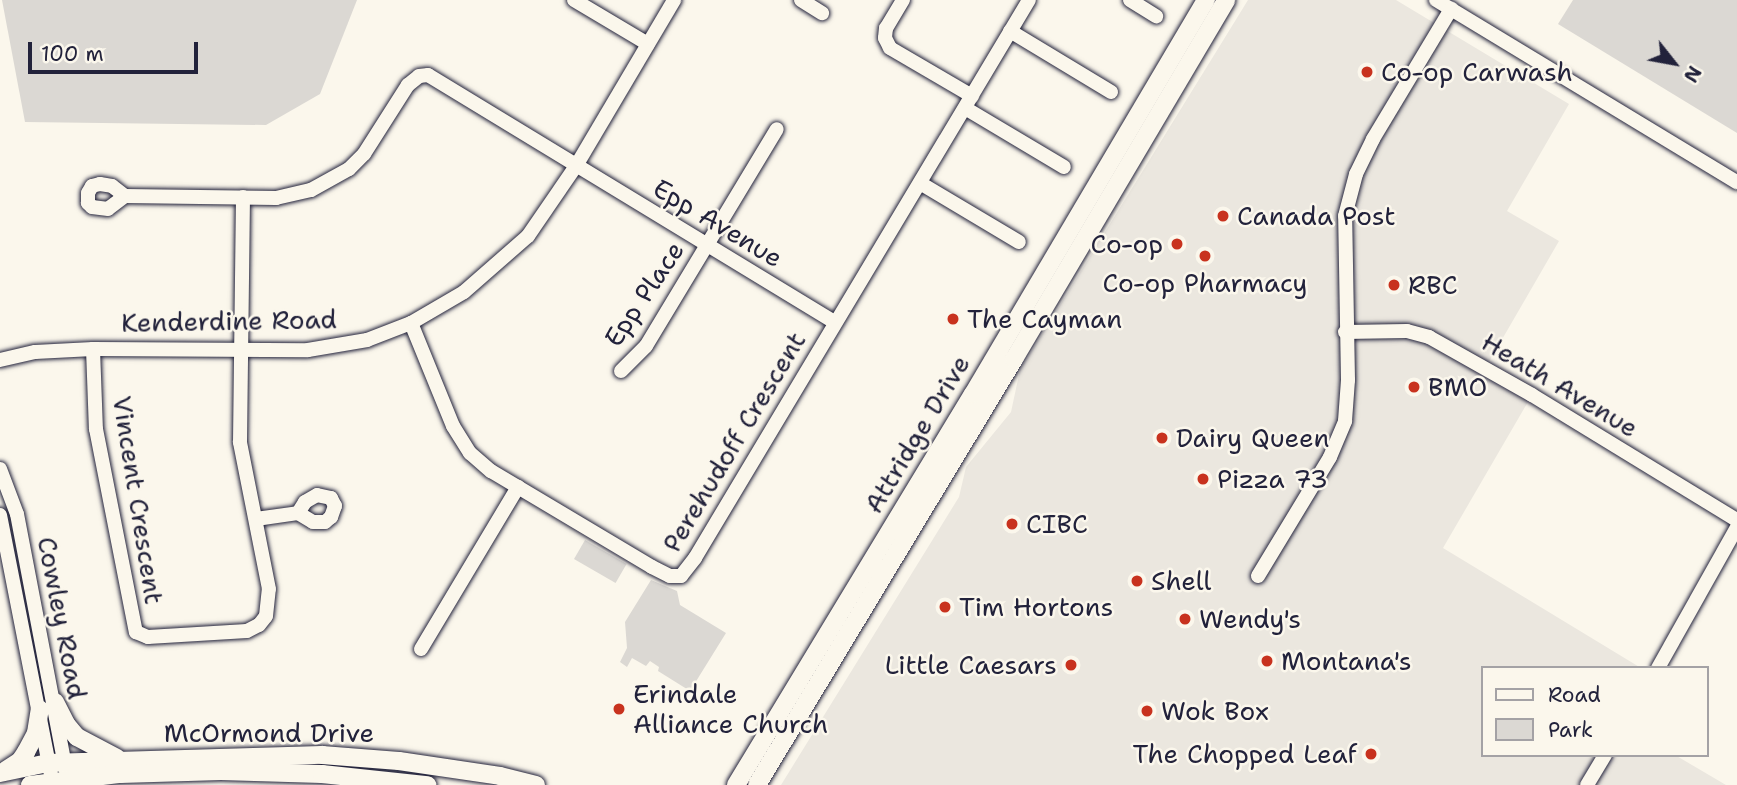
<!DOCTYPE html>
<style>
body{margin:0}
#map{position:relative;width:1737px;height:785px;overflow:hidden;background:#fbf7ec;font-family:"Shantell Sans",sans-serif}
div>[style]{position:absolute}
.built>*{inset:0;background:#ebe7df}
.green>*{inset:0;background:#dbd8d3;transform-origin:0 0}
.roads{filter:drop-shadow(0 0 2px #22223b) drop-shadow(0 0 2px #22223b)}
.minor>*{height:14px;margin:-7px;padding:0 7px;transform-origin:7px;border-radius:7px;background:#fbf7ec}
.major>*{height:18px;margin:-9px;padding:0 9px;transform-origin:9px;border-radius:9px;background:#fbf7ec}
.dots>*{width:19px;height:19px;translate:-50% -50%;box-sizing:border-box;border:4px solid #fbf7ec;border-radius:50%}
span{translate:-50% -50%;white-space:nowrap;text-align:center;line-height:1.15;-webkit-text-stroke:5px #fbf7ec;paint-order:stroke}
.poi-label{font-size:26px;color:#22223b}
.left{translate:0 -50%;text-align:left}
.right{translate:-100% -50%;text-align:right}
.street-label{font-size:26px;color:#22223b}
.legend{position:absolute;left:1481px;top:666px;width:228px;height:91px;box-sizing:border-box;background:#fbf7ec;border:2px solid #a4a2a5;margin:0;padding:9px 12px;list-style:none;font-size:21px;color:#22223b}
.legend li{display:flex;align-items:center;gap:14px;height:35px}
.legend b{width:35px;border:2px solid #a4a2a5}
.north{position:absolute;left:1639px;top:28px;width:70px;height:70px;-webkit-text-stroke:5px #fbf7ec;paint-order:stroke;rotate:121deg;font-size:19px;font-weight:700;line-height:28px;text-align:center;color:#22223b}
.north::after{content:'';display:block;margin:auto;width:24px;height:32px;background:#22223b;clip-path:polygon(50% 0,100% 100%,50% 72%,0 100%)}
.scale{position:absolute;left:28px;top:42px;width:170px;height:32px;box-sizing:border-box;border:4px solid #22223b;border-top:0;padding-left:9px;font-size:21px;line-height:24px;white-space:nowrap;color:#22223b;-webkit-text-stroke:5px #fbf7ec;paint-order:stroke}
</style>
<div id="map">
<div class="built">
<i style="clip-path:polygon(1248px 0,1396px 0,1569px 104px,1507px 211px,1559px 241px,1486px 367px,1532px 395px,1443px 548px,1641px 668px,1483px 668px,1483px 755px,1675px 755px,1726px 785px,781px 785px,959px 497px,966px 467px,1011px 412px,1020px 370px)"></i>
</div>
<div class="green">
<i style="clip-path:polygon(2px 0,357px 0,320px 94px,266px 125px,25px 122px)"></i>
<i style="clip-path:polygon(1573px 0,1737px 0,1737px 133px,1558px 24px)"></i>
<i style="left:585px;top:540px;width:48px;height:22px;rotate:30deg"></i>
<i style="clip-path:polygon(651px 580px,677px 591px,680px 605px,726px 633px,690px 691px,658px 671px,659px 667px,650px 661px,646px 666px,632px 658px,627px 667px,620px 662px,627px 648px,625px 622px)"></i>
</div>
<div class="roads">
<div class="minor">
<i style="left:574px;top:0;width:86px;rotate:30.7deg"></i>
<i style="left:801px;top:0;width:25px;rotate:32deg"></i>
<i style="left:903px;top:0;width:33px;rotate:121deg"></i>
<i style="left:886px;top:28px;width:10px;rotate:96deg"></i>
<i style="left:885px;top:38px;width:11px;rotate:63deg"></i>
<i style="left:890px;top:48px;width:95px;rotate:30.3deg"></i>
<i style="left:1130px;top:0;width:31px;rotate:32deg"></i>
<i style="left:1436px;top:0;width:352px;rotate:31.2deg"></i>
<i style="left:1010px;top:31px;width:118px;rotate:31.1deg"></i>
<i style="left:965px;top:108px;width:115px;rotate:30.8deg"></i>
<i style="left:920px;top:183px;width:115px;rotate:30.8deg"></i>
<i style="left:100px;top:184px;width:12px;rotate:9deg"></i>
<i style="left:112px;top:186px;width:16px;rotate:38deg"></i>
<i style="left:125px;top:196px;width:21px;rotate:143deg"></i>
<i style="left:108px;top:209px;width:16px;rotate:-173deg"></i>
<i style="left:92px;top:207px;width:6px;rotate:-135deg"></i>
<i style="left:88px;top:203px;width:10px;rotate:-90deg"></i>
<i style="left:88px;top:193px;width:8px;rotate:-60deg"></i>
<i style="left:92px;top:186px;width:8px;rotate:-14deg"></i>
<i style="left:125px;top:196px;width:151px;rotate:0.8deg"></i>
<i style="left:276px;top:198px;width:36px;rotate:-13deg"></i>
<i style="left:311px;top:190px;width:43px;rotate:-28.9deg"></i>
<i style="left:349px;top:169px;width:21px;rotate:-45deg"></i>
<i style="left:364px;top:154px;width:82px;rotate:-57.5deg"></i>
<i style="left:408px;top:85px;width:14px;rotate:-39deg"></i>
<i style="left:419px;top:76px;width:9px;rotate:-6deg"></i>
<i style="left:428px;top:75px;width:476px;rotate:31.3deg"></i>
<i style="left:411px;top:323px;width:111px;rotate:67.8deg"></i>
<i style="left:453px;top:426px;width:32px;rotate:58deg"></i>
<i style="left:470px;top:453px;width:28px;rotate:41deg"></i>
<i style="left:491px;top:471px;width:187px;rotate:30.8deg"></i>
<i style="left:652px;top:567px;width:20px;rotate:27deg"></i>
<i style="left:670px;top:576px;width:11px"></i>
<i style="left:681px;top:576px;width:23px;rotate:-52deg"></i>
<i style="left:695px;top:558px;width:650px;rotate:-59.1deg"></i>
<i style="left:1345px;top:332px;width:62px;rotate:-0.9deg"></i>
<i style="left:1407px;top:331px;width:23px;rotate:15deg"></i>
<i style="left:1429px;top:337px;width:118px;rotate:29.4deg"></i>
<i style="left:1532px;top:395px;width:240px;rotate:31.4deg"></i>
<i style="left:93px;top:349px;width:80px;rotate:87.9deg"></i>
<i style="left:96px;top:429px;width:207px;rotate:78.9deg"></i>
<i style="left:136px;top:632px;width:13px;rotate:23deg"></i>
<i style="left:148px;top:637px;width:99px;rotate:-3.5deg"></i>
<i style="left:247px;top:631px;width:13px;rotate:-27deg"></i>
<i style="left:259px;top:625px;width:11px;rotate:-52deg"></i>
<i style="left:266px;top:616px;width:27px;rotate:-84deg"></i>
<i style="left:269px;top:589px;width:150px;rotate:-101.2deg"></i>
<i style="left:240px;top:442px;width:245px;rotate:-89.3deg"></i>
<i style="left:0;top:360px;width:36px;rotate:-13deg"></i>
<i style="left:35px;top:352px;width:58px;rotate:-3deg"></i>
<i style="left:93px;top:349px;width:215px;rotate:0.3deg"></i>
<i style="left:308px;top:350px;width:60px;rotate:-9.6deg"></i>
<i style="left:367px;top:340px;width:47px;rotate:-21.1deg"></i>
<i style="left:411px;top:323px;width:61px;rotate:-30.3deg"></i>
<i style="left:464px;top:292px;width:85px;rotate:-41.2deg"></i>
<i style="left:528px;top:236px;width:85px;rotate:-55.6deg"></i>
<i style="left:576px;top:166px;width:193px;rotate:-59.4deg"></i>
<i style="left:621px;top:371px;width:35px;rotate:-45deg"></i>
<i style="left:646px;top:346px;width:253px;rotate:-58.9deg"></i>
<i style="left:0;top:469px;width:48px;rotate:69.3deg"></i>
<i style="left:17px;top:514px;width:262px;rotate:79.2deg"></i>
<i style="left:0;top:515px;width:271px;rotate:78.9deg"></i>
<i style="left:256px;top:519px;width:42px;rotate:-8.1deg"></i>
<i style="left:298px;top:513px;width:17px;rotate:31deg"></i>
<i style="left:313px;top:522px;width:12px"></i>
<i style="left:325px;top:522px;width:8px;rotate:-40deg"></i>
<i style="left:331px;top:517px;width:12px;rotate:-70deg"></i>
<i style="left:335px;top:506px;width:9px;rotate:-117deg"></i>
<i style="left:331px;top:498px;width:14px;rotate:-168deg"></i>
<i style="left:317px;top:495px;width:14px;rotate:150deg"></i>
<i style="left:305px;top:502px;width:13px;rotate:122deg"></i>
<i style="left:1258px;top:576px;width:139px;rotate:-58.8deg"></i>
<i style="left:1330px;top:457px;width:39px;rotate:-67deg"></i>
<i style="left:1345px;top:421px;width:41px;rotate:-85.8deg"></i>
<i style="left:1348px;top:380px;width:164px;rotate:-91deg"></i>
<i style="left:1345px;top:216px;width:43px;rotate:-75.3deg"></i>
<i style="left:1356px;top:174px;width:39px;rotate:-64deg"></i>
<i style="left:1373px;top:139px;width:152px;rotate:-59deg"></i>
<i style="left:421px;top:649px;width:189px;rotate:-59.1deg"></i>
<i style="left:1658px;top:668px;width:162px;rotate:-60.7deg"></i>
<i style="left:1587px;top:785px;width:35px;rotate:-59deg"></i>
</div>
<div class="major">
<i style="left:55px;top:702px;width:25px;rotate:63deg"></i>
<i style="left:66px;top:724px;width:17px;rotate:50deg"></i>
<i style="left:77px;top:737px;width:45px;rotate:27.7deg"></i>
<i style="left:6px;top:770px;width:17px;rotate:-33deg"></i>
<i style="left:20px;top:761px;width:11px;rotate:-56deg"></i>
<i style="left:26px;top:752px;width:21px;rotate:-62deg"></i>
<i style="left:36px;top:733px;width:24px;rotate:-81deg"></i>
<i style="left:0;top:773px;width:49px;rotate:-11.8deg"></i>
<i style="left:48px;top:763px;width:274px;rotate:-1.7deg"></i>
<i style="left:322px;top:755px;width:77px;rotate:4.5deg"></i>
<i style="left:399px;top:761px;width:102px;rotate:8.4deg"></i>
<i style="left:500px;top:776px;width:37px;rotate:14deg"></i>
<i style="left:30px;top:785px;width:91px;rotate:-7deg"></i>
<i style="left:120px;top:774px;width:101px;rotate:-1.7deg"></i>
<i style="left:221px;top:771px;width:101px;rotate:1.7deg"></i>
<i style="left:322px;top:774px;width:106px;rotate:6deg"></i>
<i style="left:736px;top:785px;width:457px;rotate:-58.8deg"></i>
<i style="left:973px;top:394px;width:458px;rotate:-59.4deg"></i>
<i style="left:757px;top:785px;width:498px;rotate:-58.9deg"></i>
<i style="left:1014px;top:359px;width:417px;rotate:-59.4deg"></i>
</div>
</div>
<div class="dots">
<i style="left:1367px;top:72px;background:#c8321e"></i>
<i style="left:1223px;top:216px;background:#c8321e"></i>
<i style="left:1177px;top:244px;background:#c8321e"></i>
<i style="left:1205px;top:256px;background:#c8321e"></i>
<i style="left:1394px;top:285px;background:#c8321e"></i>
<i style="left:953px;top:319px;background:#c8321e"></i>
<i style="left:1414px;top:387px;background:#c8321e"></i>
<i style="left:1162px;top:438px;background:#c8321e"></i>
<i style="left:1203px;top:479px;background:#c8321e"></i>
<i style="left:1012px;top:524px;background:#c8321e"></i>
<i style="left:1137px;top:581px;background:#c8321e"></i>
<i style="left:945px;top:607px;background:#c8321e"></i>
<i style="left:1185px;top:619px;background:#c8321e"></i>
<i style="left:1267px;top:661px;background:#c8321e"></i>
<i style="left:1071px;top:665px;background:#c8321e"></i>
<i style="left:619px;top:709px;background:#c8321e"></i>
<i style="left:1147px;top:711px;background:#c8321e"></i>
<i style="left:1371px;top:754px;background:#c8321e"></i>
</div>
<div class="poi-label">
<span class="left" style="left:1381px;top:72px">Co-op Carwash</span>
<span class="left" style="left:1237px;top:216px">Canada Post</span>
<span class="right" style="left:1163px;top:244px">Co-op</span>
<span style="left:1205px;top:283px">Co-op Pharmacy</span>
<span class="left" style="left:1408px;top:285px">RBC</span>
<span class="left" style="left:967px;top:319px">The Cayman</span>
<span class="left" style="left:1428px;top:387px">BMO</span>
<span class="left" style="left:1176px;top:438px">Dairy Queen</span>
<span class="left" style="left:1217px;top:479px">Pizza 73</span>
<span class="left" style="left:1026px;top:524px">CIBC</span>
<span class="left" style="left:1151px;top:581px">Shell</span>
<span class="left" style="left:959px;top:607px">Tim Hortons</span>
<span class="left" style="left:1199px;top:619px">Wendy's</span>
<span class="left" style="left:1281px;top:661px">Montana's</span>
<span class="right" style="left:1057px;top:665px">Little Caesars</span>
<span class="left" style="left:633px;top:709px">Erindale<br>Alliance Church</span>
<span class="left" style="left:1161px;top:711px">Wok Box</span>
<span class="right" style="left:1357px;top:754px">The Chopped Leaf</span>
</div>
<div class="street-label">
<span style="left:718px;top:223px;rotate:31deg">Epp Avenue</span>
<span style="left:644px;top:294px;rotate:-56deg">Epp Place</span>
<span style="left:229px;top:321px;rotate:-1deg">Kenderdine Road</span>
<span style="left:1560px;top:385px;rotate:31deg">Heath Avenue</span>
<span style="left:917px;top:434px;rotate:-59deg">Attridge Drive</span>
<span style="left:734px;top:442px;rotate:-59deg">Perehudoff Crescent</span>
<span style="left:138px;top:500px;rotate:81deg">Vincent Crescent</span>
<span style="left:62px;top:618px;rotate:79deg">Cowley Road</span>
<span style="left:269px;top:733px">McOrmond Drive</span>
</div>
<ul class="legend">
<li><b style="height:9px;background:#fbf7ec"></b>Road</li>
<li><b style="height:19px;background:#dbd8d3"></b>Park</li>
</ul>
<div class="north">N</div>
<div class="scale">100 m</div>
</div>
